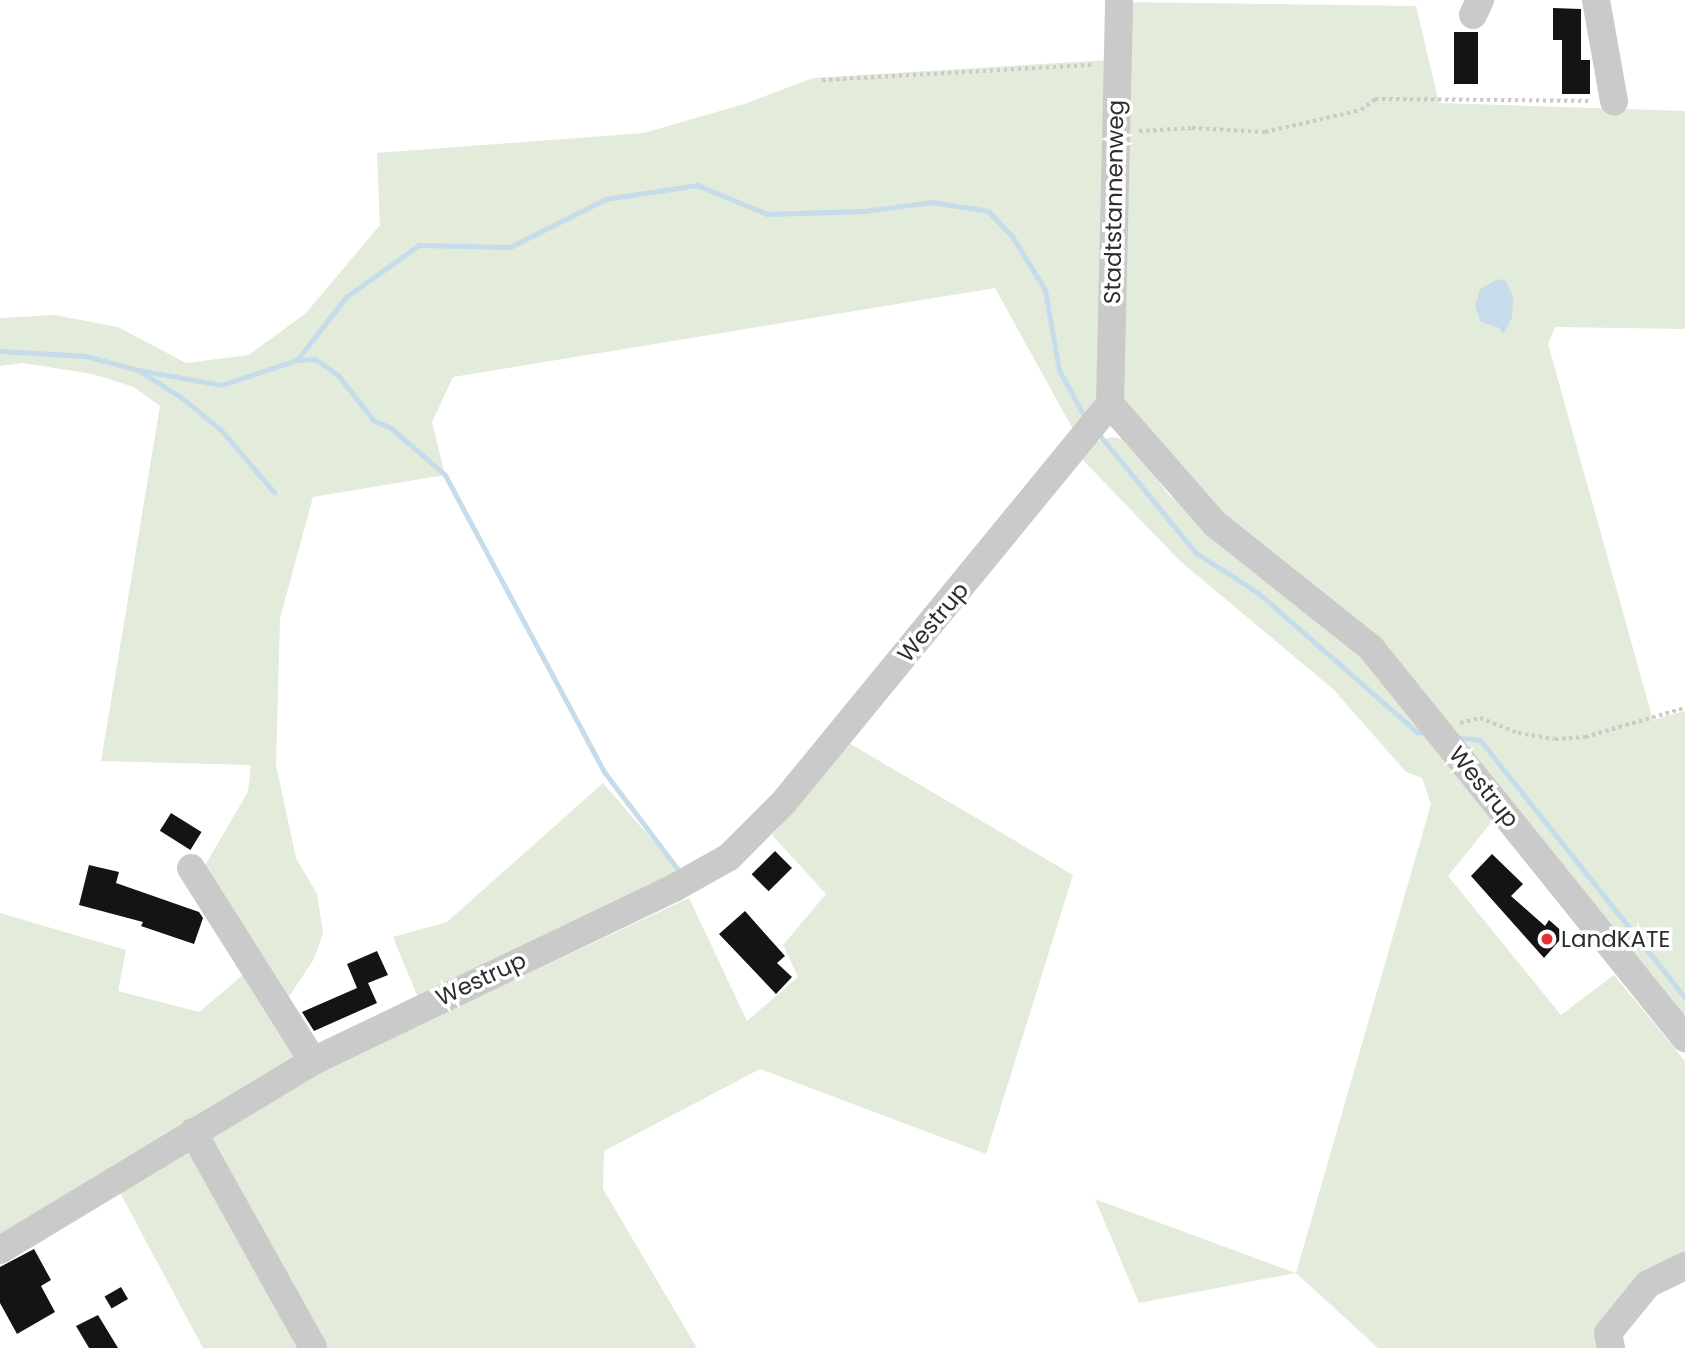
<!DOCTYPE html>
<style>
body{margin:0}
#map{position:relative;width:1685px;height:1348px;overflow:hidden;background:#fff;font-family:Poppins,sans-serif}
div>[style]{position:absolute}
.green>*{inset:0;background:#e3ebda}
.water>*{inset:0;background:#c6dceb}
.stream>*{height:5px;margin:-2.5px;padding:0 2.5px;transform-origin:2.5px;border-radius:2.5px;background:#c6dceb}
.building>*{inset:0;background:#141414;transform-origin:0 0}
.path>*{height:3.5px;margin-top:-1.75px;transform-origin:0;background:repeating-linear-gradient(90deg,#cacaca 0 3.5px,transparent 0 7px)}
.minor>*{height:28px;margin:-14px;padding:0 14px;transform-origin:14px;border-radius:14px;background:#cacaca}
.dots>*{width:19px;height:19px;translate:-50% -50%;box-sizing:border-box;border:4px solid #fff;border-radius:50%}
span{translate:-50% -50%;white-space:nowrap;text-align:center;line-height:1.15;-webkit-text-stroke:7px #fff;paint-order:stroke}
.street-label{font-size:23px;color:#2d2d2d}
.poi-label{font-size:23px;color:#2d2d2d}
.left{translate:0 -50%;text-align:left}
</style>
<div id="map">
<div class="green">
<i style="clip-path:polygon(1121px 2px,1416px 6px,1439px 103px,1685px 111px,1685px 329px,1555px 327px,1548px 344px,1653px 720px,1685px 711px,1685px 1021px,1448px 729px,1186px 487px,1129px 414px,1119px 390px)"></i>
<i style="clip-path:polygon(1108px 60px,1101px 398px,1076px 435px,995px 288px,453px 377px,432px 422px,445px 475px,313px 497px,280px 618px,276px 765px,296px 858px,317px 894px,323px 933px,314px 959px,282px 1007px,316px 1073px,689px 898px,747px 1021px,798px 977px,783px 945px,826px 894px,772px 835px,849px 743px,1073px 875px,986px 1154px,760px 1069px,604px 1151px,603px 1189px,697px 1348px,203px 1348px,117px 1187px,0 1255px,0 913px,126px 950px,118px 991px,199px 1012px,256px 964px,200px 874px,248px 792px,251px 765px,101px 761px,160px 406px,134px 387px,92px 374px,23px 363px,0 366px,0 318px,54px 315px,118px 327px,186px 363px,249px 355px,306px 313px,380px 225px,377px 153px,644px 133px,744px 104px,813px 78px)"></i>
<i style="clip-path:polygon(1112px 437px,1127px 440px,1169px 495px,1367px 658px,1494px 819px,1448px 876px,1561px 1015px,1614px 975px,1685px 1061px,1685px 1259px,1610px 1348px,1378px 1348px,1296px 1273px,1139px 1303px,1095px 1199px,1296px 1273px,1431px 804px,1422px 778px,1406px 772px,1334px 690px,1179px 560px,1081px 458px,1098px 441px)"></i>
<i style="clip-path:polygon(603px 783px,680px 872px,419px 1000px,393px 937px,447px 922px)"></i>
</div>
<div class="water">
<i style="clip-path:polygon(1498px 279px,1506px 281px,1513px 296px,1512px 318px,1503px 334px,1500px 328px,1481px 322px,1475px 307px,1480px 289px)"></i>
</div>
<div class="stream">
<i style="left:0;top:351px;width:86px;rotate:3.3deg"></i>
<i style="left:86px;top:356px;width:54px;rotate:15.1deg"></i>
<i style="left:138px;top:370px;width:52px;rotate:32.5deg"></i>
<i style="left:182px;top:398px;width:50px;rotate:39.4deg"></i>
<i style="left:221px;top:430px;width:82px;rotate:49.5deg"></i>
<i style="left:297px;top:360px;width:18px;rotate:-3deg"></i>
<i style="left:315px;top:359px;width:28px;rotate:35deg"></i>
<i style="left:338px;top:375px;width:57px;rotate:52.1deg"></i>
<i style="left:373px;top:420px;width:20px;rotate:24deg"></i>
<i style="left:391px;top:428px;width:72px;rotate:41deg"></i>
<i style="left:445px;top:475px;width:338px;rotate:61.8deg"></i>
<i style="left:605px;top:773px;width:124px;rotate:52.9deg"></i>
<i style="left:138px;top:370px;width:84px;rotate:10.2deg"></i>
<i style="left:221px;top:385px;width:80px;rotate:-18.2deg"></i>
<i style="left:297px;top:360px;width:80px;rotate:-52.1deg"></i>
<i style="left:346px;top:297px;width:90px;rotate:-35.5deg"></i>
<i style="left:419px;top:245px;width:91px;rotate:1.3deg"></i>
<i style="left:510px;top:247px;width:107px;rotate:-26.6deg"></i>
<i style="left:606px;top:199px;width:92px;rotate:-8.7deg"></i>
<i style="left:697px;top:185px;width:76px;rotate:22.5deg"></i>
<i style="left:767px;top:214px;width:98px;rotate:-1.8deg"></i>
<i style="left:865px;top:211px;width:68px;rotate:-7.7deg"></i>
<i style="left:932px;top:202px;width:57px;rotate:9.1deg"></i>
<i style="left:988px;top:211px;width:35px;rotate:46deg"></i>
<i style="left:1012px;top:236px;width:63px;rotate:58.6deg"></i>
<i style="left:1045px;top:290px;width:81px;rotate:80.1deg"></i>
<i style="left:1059px;top:370px;width:50px;rotate:61.4deg"></i>
<i style="left:1101px;top:437px;width:150px;rotate:50.7deg"></i>
<i style="left:1196px;top:553px;width:72px;rotate:32.6deg"></i>
<i style="left:1257px;top:592px;width:213px;rotate:41.2deg"></i>
<i style="left:1417px;top:732px;width:10px;rotate:6deg"></i>
<i style="left:1455px;top:737px;width:25px;rotate:7deg"></i>
<i style="left:1480px;top:740px;width:330px;rotate:51.5deg"></i>
</div>
<div class="building">
<i style="clip-path:polygon(1553px 8px,1581px 9px,1581px 60px,1590px 60px,1590px 94px,1562px 94px,1562px 40px,1553px 40px)"></i>
<i style="left:1454px;top:32px;width:24px;height:52px"></i>
<i style="left:171px;top:813px;width:36px;height:21px;rotate:32deg"></i>
<i style="left:775px;top:851px;width:24px;height:33px;rotate:45deg"></i>
<i style="clip-path:polygon(1492px 854px,1523px 884px,1511px 896px,1545px 926px,1549px 920px,1565px 934px,1544px 958px,1471px 876px)"></i>
<i style="clip-path:polygon(89px 865px,119px 872px,116px 883px,199px 912px,203px 918px,194px 944px,141px 926px,143px 922px,79px 905px)"></i>
<i style="clip-path:polygon(745px 911px,785px 956px,777px 963px,792px 977px,776px 994px,719px 934px)"></i>
<i style="clip-path:polygon(377px 951px,388px 975px,368px 983px,377px 1003px,314px 1031px,302px 1012px,357px 988px,347px 964px)"></i>
<i style="clip-path:polygon(34px 1249px,51px 1280px,41px 1286px,55px 1312px,17px 1334px,0 1303px,0 1267px)"></i>
<i style="left:121px;top:1287px;width:14px;height:19px;rotate:60deg"></i>
<i style="clip-path:polygon(98px 1315px,118px 1348px,89px 1348px,76px 1326px)"></i>
</div>
<div class="path">
<i style="left:822px;top:80px;width:272px;rotate:-3.2deg"></i>
<i style="left:1139px;top:131px;width:53px;rotate:-3.2deg"></i>
<i style="left:1192px;top:128px;width:73px;rotate:3.1deg"></i>
<i style="left:1265px;top:132px;width:98px;rotate:-12.9deg"></i>
<i style="left:1361px;top:110px;width:18px;rotate:-38deg"></i>
<i style="left:1375px;top:99px;width:216px;rotate:0.5deg"></i>
<i style="left:1460px;top:723px;width:21px;rotate:-14deg"></i>
<i style="left:1480px;top:718px;width:41px;rotate:21.5deg"></i>
<i style="left:1518px;top:733px;width:37px;rotate:9deg"></i>
<i style="left:1555px;top:739px;width:30px;rotate:-4deg"></i>
<i style="left:1585px;top:737px;width:104px;rotate:-16.2deg"></i>
</div>
<div class="minor">
<i style="left:1596px;top:0;width:103px;rotate:79.9deg"></i>
<i style="left:1473px;top:15px;width:17px;rotate:-65deg"></i>
<i style="left:1110px;top:404px;width:158px;rotate:48.8deg"></i>
<i style="left:1214px;top:523px;width:201px;rotate:38.5deg"></i>
<i style="left:1371px;top:648px;width:501px;rotate:51.16deg"></i>
<i style="left:1110px;top:404px;width:404px;rotate:-88.7deg"></i>
<i style="left:191px;top:868px;width:228px;rotate:57.7deg"></i>
<i style="left:193px;top:1132px;width:247px;rotate:60.9deg"></i>
<i style="left:0;top:1250px;width:366px;rotate:-31.1deg"></i>
<i style="left:313px;top:1061px;width:400px;rotate:-25.6deg"></i>
<i style="left:674px;top:888px;width:63px;rotate:-29.4deg"></i>
<i style="left:729px;top:857px;width:78px;rotate:-45deg"></i>
<i style="left:784px;top:802px;width:514px;rotate:-50.68deg"></i>
<i style="left:1611px;top:1348px;width:15px;rotate:-101deg"></i>
<i style="left:1608px;top:1333px;width:63px;rotate:-50.8deg"></i>
<i style="left:1648px;top:1284px;width:41px;rotate:-25.9deg"></i>
</div>
<div class="dots">
<i style="left:1547px;top:939px;background:#e72d37"></i>
</div>
<div class="street-label">
<span style="left:1114px;top:202px;rotate:-89deg">Stadtstannenweg</span>
<span style="left:933px;top:622px;rotate:-50deg">Westrup</span>
<span style="left:1484px;top:787px;rotate:51deg">Westrup</span>
<span style="left:481px;top:979px;rotate:-25deg">Westrup</span>
</div>
<div class="poi-label">
<span class="left" style="left:1561px;top:939px">LandKATE</span>
</div>
</div>
